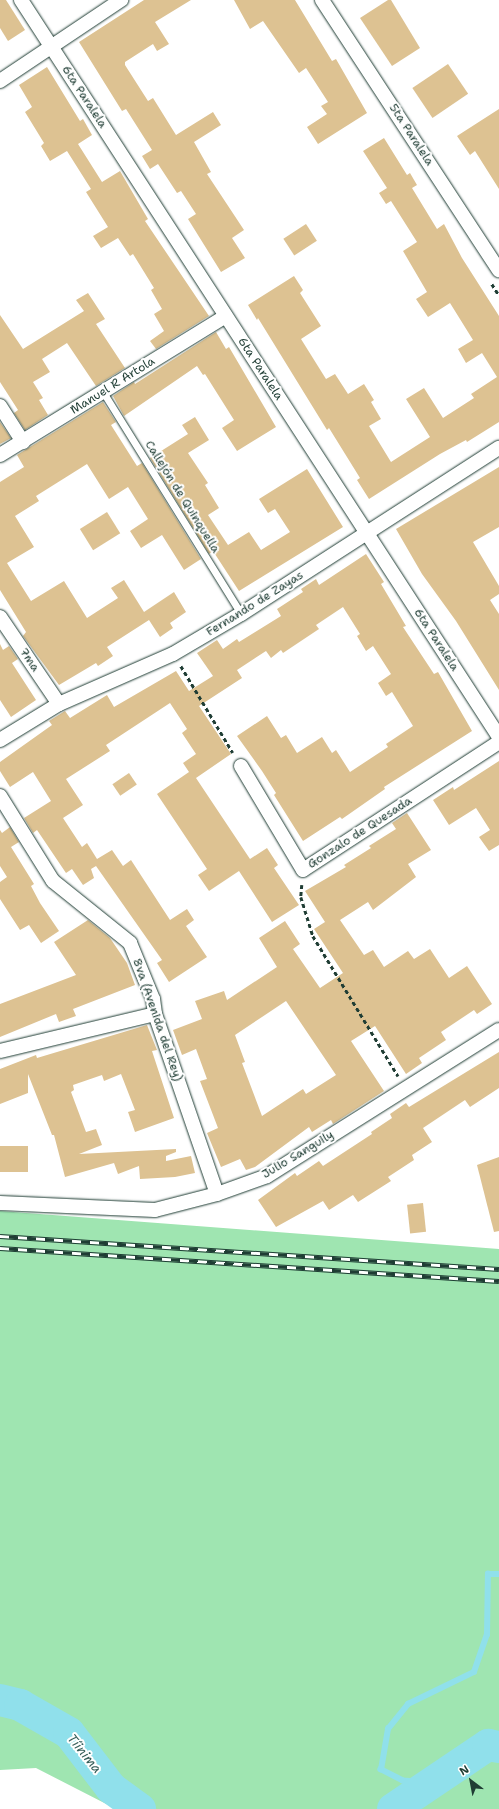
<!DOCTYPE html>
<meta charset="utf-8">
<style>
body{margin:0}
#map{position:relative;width:499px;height:1809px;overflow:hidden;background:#fff;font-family:"Shantell Sans",sans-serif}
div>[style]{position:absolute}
.green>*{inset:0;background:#9fe5b1}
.stream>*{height:5.5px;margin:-2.75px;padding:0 2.75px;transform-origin:2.75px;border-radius:2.75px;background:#90e0eb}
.river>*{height:32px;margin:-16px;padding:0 16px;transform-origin:16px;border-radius:16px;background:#90e0eb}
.building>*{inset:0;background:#ddc292;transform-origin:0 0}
.path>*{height:2.5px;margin-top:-1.25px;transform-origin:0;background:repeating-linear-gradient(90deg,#1f3d34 0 4px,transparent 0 7px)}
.roads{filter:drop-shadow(0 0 1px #1f3d34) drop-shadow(0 0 1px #1f3d34)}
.service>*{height:7px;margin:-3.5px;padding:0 3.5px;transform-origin:3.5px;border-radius:3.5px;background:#fff}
.minor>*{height:14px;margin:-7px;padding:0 7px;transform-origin:7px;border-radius:7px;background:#fff}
.rail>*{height:4.5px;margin-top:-2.25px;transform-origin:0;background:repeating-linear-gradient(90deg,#fff 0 9px,#1f3d34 0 18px);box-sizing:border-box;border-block:1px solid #1f3d34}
span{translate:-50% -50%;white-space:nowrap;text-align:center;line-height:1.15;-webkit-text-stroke:4px #fff;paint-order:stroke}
.street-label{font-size:12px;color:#1f3d34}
.water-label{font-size:13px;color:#365e59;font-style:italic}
.north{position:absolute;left:451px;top:1761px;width:40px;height:40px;-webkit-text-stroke:3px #fff;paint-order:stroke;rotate:328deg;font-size:11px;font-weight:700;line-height:16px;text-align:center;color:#1f3d34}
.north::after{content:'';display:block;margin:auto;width:14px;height:18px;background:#1f3d34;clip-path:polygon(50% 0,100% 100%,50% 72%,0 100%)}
</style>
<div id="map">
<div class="green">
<i style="clip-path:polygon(0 1211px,499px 1249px,499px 1809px,116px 1809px,36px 1768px,0 1770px)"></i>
</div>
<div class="stream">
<i style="left:431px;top:1783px;width:28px;rotate:-176deg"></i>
<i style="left:403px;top:1781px;width:25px;rotate:-153deg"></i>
<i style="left:381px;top:1770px;width:42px;rotate:-80.3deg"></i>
<i style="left:388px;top:1729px;width:32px;rotate:-51deg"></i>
<i style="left:408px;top:1704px;width:73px;rotate:-25.9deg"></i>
<i style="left:474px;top:1672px;width:39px;rotate:-71deg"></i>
<i style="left:487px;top:1635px;width:61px;rotate:-89.1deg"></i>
<i style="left:488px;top:1574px;width:11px"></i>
</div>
<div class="river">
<i style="left:0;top:1700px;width:21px;rotate:14deg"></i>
<i style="left:20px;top:1705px;width:56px;rotate:29.7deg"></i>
<i style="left:69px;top:1733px;width:69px;rotate:52.6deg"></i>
<i style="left:111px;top:1788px;width:36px;rotate:36deg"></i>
<i style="left:393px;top:1809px;width:115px;rotate:-34deg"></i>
<i style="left:488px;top:1745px;width:11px;rotate:10deg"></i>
</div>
<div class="building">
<i style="clip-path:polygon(0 0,6px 0,25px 30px,8px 41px,0 28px)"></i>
<i style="clip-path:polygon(144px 0,191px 0,155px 22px,169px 44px,157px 51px,153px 44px,125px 62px,125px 65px,148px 101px,153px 98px,176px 135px,213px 112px,221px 125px,194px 142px,211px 172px,207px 174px,244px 230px,232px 238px,245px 258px,221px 272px,188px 219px,196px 214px,181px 191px,177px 193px,158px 164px,150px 169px,142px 156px,152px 150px,126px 109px,122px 111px,79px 42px)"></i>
<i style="clip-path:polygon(234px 0,295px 0,332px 61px,336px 59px,367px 113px,318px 144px,307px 127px,327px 114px,321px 106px,328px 102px,306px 68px,299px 73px,263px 21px,250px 29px)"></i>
<i style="clip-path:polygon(388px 0,391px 0,420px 48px,392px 66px,360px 18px)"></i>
<i style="left:448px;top:64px;width:36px;height:43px;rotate:56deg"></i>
<i style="clip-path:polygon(47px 67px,80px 121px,83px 119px,92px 135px,78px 144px,102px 182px,120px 171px,148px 219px,145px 221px,209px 316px,156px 349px,150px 341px,164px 331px,154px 314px,162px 309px,151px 290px,154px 288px,133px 254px,130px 256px,118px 238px,101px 248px,93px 236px,108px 227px,86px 192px,91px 189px,67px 151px,50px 161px,41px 146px,44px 143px,25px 112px,32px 107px,19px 85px)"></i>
<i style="clip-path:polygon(499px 109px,499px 189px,475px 151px,470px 155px,457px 136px)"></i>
<i style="clip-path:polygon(384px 138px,407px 175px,410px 173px,417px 185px,412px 188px,437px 229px,444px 224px,462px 258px,499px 316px,499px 422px,467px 442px,466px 440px,440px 454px,369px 499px,357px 480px,360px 478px,329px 428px,327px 430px,258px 318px,257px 320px,248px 305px,294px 276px,303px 290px,300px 293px,321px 326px,301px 339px,326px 379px,335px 374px,348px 394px,364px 384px,374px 400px,371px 402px,381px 419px,369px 426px,391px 462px,430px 437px,406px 399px,424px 388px,443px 418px,474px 398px,471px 394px,497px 377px,482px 353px,466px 363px,458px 349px,473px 340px,450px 303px,428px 317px,416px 299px,427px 292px,403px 251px,417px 242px,391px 201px,386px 204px,379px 193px,387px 188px,363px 151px)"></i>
<i style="left:306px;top:224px;width:20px;height:27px;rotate:57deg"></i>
<i style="clip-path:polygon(88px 293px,105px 319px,96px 324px,125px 368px,96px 386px,67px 343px,42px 359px,50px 372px,33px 382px,43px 398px,39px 400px,48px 415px,25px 430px,14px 413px,18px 410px,0 382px,0 315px,23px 349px,84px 311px,76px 300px)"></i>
<i style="clip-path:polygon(216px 332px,226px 349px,229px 347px,276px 427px,237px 451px,222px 428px,234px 420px,205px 374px,203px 375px,197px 366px,124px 416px,113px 396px,134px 382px,135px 384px)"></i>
<i style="clip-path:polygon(103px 402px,116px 422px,111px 425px,137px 466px,142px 463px,201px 559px,184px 570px,162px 535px,141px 548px,130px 531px,148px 519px,128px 487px,109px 499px,87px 464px,36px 496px,39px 501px,15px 516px,34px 547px,7px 563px,31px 601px,64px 581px,87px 618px,118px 598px,111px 588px,124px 580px,144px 612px,174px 592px,186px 612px,170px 623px,173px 628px,160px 637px,149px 620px,107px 647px,113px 656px,98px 666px,96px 663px,59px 685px,23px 636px,26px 632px,0 590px,0 482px,24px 467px,17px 455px)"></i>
<i style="clip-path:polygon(195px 417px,209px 440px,188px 453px,208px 483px,205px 485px,219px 508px,208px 515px,228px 545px,249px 532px,261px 550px,290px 532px,275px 509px,268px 513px,259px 499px,307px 469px,343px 527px,239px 591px,213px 551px,209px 554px,150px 458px,188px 434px,182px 425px)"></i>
<i style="clip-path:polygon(0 422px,11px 438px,0 444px)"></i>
<i style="clip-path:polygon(499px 467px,499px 527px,473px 542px,499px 586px,499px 594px,490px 600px,499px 614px,499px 690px,456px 621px,422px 574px,396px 529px)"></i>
<i style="left:107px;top:512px;width:25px;height:32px;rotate:58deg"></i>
<i style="clip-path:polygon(366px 554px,384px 582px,381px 584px,406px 626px,403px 627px,434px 674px,438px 672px,472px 731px,384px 787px,385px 789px,342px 819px,340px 817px,303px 841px,274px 795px,276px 793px,262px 771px,237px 736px,267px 716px,281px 738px,286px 735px,297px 753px,322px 737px,332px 753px,336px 750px,350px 772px,388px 747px,386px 744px,413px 726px,392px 692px,386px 696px,378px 683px,391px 674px,373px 646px,366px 651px,357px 636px,360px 634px,343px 607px,316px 625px,319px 629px,283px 653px,281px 650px,271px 658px,266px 651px,237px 670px,242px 678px,199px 706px,231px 754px,196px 778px,250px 859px,267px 848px,278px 865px,274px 868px,299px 905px,272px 922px,239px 871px,209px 891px,198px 875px,207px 869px,157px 794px,189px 772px,183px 763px,196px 754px,182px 733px,187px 729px,170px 703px,106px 745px,110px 751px,66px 779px,83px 805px,63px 818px,82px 847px,87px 843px,97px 859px,112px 850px,123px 866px,131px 860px,170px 920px,187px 909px,194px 920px,186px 926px,207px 957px,169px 982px,157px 963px,162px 960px,96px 866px,91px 869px,94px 878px,83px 885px,72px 869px,66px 873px,37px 830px,33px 833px,24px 818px,51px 801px,33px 772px,10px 787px,0 771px,0 762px,52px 725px,49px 721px,65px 711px,70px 718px,107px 695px,114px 707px,176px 671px,189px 691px,213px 676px,197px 653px,217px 640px,223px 649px,237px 639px,239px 642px,281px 616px,277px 609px,303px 592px,301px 589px,316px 579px,319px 585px)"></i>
<i style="clip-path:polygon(0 644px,3px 650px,9px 646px,18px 659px,12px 663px,36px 700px,11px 717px,0 700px)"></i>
<i style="clip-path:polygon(499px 761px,499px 845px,489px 851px,479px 837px,490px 830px,476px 808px,449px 825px,433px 800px,453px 787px,454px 790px)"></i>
<i style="left:129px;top:773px;width:14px;height:20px;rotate:56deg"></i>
<i style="clip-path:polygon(evenodd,407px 813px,431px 850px,408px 864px,416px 877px,373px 910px,368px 902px,340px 920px,364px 955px,373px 950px,384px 967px,408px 951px,414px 959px,430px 949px,449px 978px,467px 966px,492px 1004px,477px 1014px,474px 1010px,441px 1032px,446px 1040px,419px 1058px,422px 1063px,406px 1074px,375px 1026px,351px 1041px,384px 1091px,333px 1124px,331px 1120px,312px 1132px,309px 1127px,255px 1167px,246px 1170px,240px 1159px,221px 1167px,207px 1133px,218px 1128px,200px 1081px,207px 1079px,196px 1049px,182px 1055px,173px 1030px,202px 1019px,195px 1001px,224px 991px,227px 1000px,277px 967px,259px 938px,285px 921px,300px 944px,293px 949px,320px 988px,343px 973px,314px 929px,325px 922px,305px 891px,346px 867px,344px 865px,371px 848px,369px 846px,396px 829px,392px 823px,407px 813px,286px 1001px,336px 1075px,306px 1094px,303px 1089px,262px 1116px,242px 1063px,245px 1062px,235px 1035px,286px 1001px)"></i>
<i style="clip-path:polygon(10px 827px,19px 842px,11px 847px,34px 884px,31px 886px,40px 903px,59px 931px,41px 943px,29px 925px,20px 930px,0 899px,0 882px,7px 877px,0 866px,0 830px,2px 833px)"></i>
<i style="clip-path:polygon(88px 920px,110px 938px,127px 963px,135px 985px,73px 1009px,76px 1016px,59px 1022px,56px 1014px,0 1037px,0 1004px,76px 975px,54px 942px)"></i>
<i style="clip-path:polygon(147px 1025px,157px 1050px,152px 1051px,174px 1118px,135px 1132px,128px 1112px,135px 1110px,121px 1074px,104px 1081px,102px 1075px,73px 1085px,74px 1090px,71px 1092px,86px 1132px,96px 1129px,102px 1145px,79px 1154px,176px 1149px,176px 1152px,166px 1156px,166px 1161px,191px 1156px,195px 1173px,175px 1177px,140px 1179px,139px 1166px,118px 1174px,114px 1163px,65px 1177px,54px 1135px,52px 1135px,28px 1074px,28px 1093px,0 1104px,0 1069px,36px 1055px,37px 1058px)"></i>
<i style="clip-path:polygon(499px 1052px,499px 1088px,470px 1107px,465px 1100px,423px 1128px,432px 1142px,412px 1155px,414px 1160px,388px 1177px,391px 1181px,358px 1202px,353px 1195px,329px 1210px,323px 1201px,276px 1227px,258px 1200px,295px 1173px,297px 1176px,319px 1161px,323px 1166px,372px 1134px,371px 1132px,392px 1118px,390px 1114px,406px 1103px,409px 1107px)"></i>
<i style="left:0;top:1146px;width:28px;height:26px"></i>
<i style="clip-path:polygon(499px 1157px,499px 1231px,494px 1232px,477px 1165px)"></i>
<i style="left:423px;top:1203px;width:29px;height:16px;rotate:84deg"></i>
</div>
<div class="path">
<i style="left:492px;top:284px;width:13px;rotate:58deg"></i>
<i style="left:181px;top:666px;width:101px;rotate:59.1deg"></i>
<i style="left:302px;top:885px;width:12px;rotate:95deg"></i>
<i style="left:301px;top:897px;width:41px;rotate:72.9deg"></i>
<i style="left:313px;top:936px;width:164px;rotate:58.7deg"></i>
</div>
<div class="roads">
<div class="service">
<i style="left:103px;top:392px;width:261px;rotate:58.1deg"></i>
</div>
<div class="minor">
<i style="left:21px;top:0;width:878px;rotate:57.03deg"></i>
<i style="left:322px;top:0;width:323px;rotate:56.8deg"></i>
<i style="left:0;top:81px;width:146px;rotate:-33.8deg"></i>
<i style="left:0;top:406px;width:43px;rotate:57.4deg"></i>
<i style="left:0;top:455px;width:265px;rotate:-31.6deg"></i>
<i style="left:0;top:617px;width:105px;rotate:55.9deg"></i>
<i style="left:0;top:740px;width:69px;rotate:-31.4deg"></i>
<i style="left:59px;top:704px;width:124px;rotate:-23.7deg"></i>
<i style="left:173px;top:654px;width:79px;rotate:-30.5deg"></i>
<i style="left:241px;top:614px;width:307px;rotate:-32.8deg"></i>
<i style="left:241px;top:766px;width:121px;rotate:59.2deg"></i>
<i style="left:303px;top:870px;width:234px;rotate:-33.1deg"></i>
<i style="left:0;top:796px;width:100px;rotate:58.1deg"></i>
<i style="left:53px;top:881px;width:99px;rotate:38.8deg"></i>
<i style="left:130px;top:943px;width:61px;rotate:67.7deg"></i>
<i style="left:153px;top:999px;width:15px;rotate:82deg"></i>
<i style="left:155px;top:1014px;width:190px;rotate:71deg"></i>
<i style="left:0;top:1051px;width:159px;rotate:-13.4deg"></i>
<i style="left:0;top:1203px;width:155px;rotate:2.6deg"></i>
<i style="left:155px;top:1210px;width:64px;rotate:-14.5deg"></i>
<i style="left:217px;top:1194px;width:53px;rotate:-19.8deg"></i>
<i style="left:267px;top:1176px;width:274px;rotate:-32.2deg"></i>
</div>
</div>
<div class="rail">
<i style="left:0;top:1236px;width:500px;rotate:3.78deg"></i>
<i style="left:0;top:1248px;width:500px;rotate:3.78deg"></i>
</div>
<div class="street-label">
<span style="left:84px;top:97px;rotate:57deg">6ta Paralela</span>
<span style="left:411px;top:135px;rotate:57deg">5ta Paralela</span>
<span style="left:260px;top:369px;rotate:57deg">6ta Paralela</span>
<span style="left:113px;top:386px;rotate:-32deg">Manuel R Artola</span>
<span style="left:182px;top:497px;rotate:58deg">Callejón de Quinquella</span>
<span style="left:255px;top:604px;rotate:-32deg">Fernando de Zayas</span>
<span style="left:436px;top:640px;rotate:57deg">6ta Paralela</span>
<span style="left:29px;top:660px;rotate:56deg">7ma</span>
<span style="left:360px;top:833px;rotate:-33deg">Gonzalo de Quesada</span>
<span style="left:157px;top:1020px;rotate:71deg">8va (Avenida del Rey)</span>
<span style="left:298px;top:1155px;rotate:-31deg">Julio Sanguily</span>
</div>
<div class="water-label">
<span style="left:84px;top:1754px;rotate:51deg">Tíinima</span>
</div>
<div class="north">N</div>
</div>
